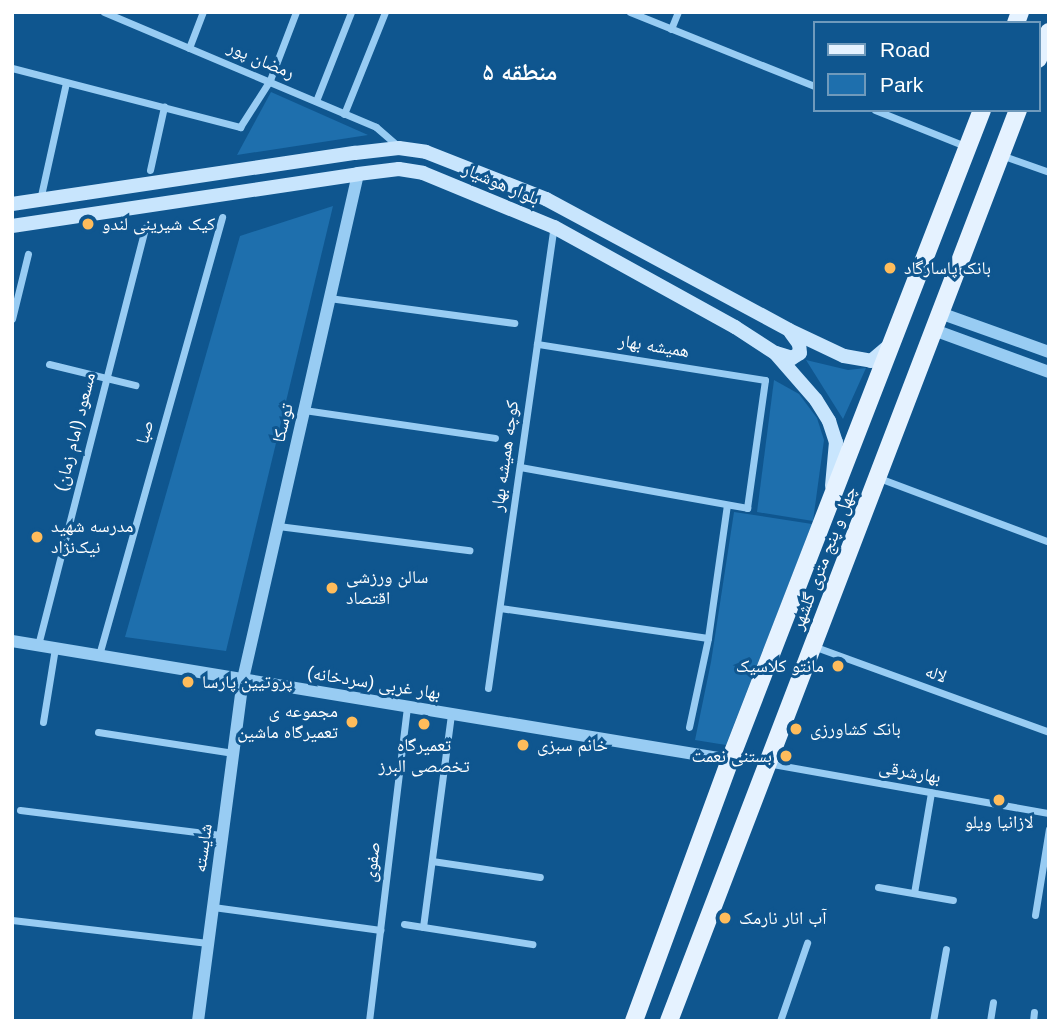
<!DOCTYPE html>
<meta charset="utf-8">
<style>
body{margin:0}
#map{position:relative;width:1061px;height:1033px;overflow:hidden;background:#0f568f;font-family:Helvetica,"Noto Naskh Arabic",sans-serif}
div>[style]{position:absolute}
.green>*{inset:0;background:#1e6fad}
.minor>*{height:7px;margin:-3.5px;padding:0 3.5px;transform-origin:3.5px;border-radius:3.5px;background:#98ccf3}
.tertiary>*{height:12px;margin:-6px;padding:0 6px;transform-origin:6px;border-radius:6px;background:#98ccf3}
.secondary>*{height:14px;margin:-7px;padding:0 7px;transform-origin:7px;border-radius:7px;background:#c8e5fd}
.primary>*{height:18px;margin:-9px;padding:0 9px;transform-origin:9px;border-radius:9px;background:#e5f2ff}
.dots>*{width:19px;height:19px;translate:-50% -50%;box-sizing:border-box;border:4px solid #0f568f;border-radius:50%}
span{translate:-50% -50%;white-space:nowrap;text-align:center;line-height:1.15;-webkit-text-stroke:6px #0f568f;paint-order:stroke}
.street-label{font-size:18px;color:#fff}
.poi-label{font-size:18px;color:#fff}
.left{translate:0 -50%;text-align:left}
.right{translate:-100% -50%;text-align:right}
.district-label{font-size:24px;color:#fff;font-weight:700}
.frame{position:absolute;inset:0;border:14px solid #fff;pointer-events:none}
.legend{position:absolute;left:813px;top:21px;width:228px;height:91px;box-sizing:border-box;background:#0f568f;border:2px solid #6f9abc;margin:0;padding:9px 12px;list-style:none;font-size:21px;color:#fff}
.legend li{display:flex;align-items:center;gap:14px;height:35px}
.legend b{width:35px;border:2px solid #6f9abc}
</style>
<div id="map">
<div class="green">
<i style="clip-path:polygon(271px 92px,368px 135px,237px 155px)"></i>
<i style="clip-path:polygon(333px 206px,226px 651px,125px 637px,240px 236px)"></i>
<i style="clip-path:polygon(806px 360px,848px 370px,866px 368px,843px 419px)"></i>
<i style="clip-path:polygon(774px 380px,799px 394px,817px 418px,824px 440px,813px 521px,757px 512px)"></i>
<i style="clip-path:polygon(734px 512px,812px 524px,726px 745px,695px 740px,711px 662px)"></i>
</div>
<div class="minor">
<i style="left:104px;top:12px;width:295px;rotate:22.9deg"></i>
<i style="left:376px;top:127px;width:30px;rotate:41deg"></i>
<i style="left:630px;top:12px;width:198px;rotate:21.9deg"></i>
<i style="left:671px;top:29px;width:18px;rotate:-68deg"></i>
<i style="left:189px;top:48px;width:39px;rotate:-69deg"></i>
<i style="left:12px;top:68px;width:236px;rotate:14.5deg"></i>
<i style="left:240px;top:127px;width:56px;rotate:-57.4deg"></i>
<i style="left:270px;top:80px;width:73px;rotate:-69.1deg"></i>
<i style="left:316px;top:101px;width:96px;rotate:-68.5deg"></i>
<i style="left:875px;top:110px;width:97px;rotate:21.8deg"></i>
<i style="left:344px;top:114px;width:110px;rotate:-68.1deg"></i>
<i style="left:1001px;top:155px;width:51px;rotate:19.5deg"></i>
<i style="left:150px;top:170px;width:65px;rotate:-77.5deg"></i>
<i style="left:40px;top:200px;width:120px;rotate:-77.5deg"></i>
<i style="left:329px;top:298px;width:187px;rotate:7.7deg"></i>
<i style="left:12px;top:319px;width:67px;rotate:-76.2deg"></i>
<i style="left:49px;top:364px;width:89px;rotate:13.7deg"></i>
<i style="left:304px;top:410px;width:193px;rotate:8.3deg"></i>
<i style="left:520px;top:467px;width:231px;rotate:10.2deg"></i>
<i style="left:747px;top:508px;width:129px;rotate:-82deg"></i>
<i style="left:765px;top:380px;width:231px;rotate:-171deg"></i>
<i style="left:879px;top:478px;width:182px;rotate:20.6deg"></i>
<i style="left:278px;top:526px;width:193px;rotate:7.2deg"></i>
<i style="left:500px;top:608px;width:210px;rotate:8.2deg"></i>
<i style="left:38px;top:645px;width:431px;rotate:-75.6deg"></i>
<i style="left:813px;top:646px;width:251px;rotate:20deg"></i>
<i style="left:99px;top:655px;width:455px;rotate:-74.3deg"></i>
<i style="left:488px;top:688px;width:466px;rotate:-81.9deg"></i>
<i style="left:43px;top:722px;width:75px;rotate:-80.8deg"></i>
<i style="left:689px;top:727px;width:91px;rotate:-77.9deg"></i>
<i style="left:708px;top:638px;width:134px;rotate:-81.9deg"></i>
<i style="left:98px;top:732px;width:137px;rotate:8.8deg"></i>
<i style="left:767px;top:763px;width:286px;rotate:10.1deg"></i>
<i style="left:20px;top:810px;width:204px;rotate:7.1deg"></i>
<i style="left:432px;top:861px;width:109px;rotate:8.4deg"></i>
<i style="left:878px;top:887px;width:76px;rotate:9.8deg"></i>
<i style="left:914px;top:893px;width:102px;rotate:-80.4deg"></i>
<i style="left:213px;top:907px;width:169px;rotate:7.8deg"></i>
<i style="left:1035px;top:915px;width:87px;rotate:-80.8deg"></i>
<i style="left:12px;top:920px;width:197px;rotate:6.7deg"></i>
<i style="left:404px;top:924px;width:130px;rotate:8.9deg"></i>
<i style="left:423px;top:927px;width:215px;rotate:-82.5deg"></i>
<i style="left:369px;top:1021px;width:316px;rotate:-83.1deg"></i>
<i style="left:780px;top:1021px;width:83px;rotate:-70.9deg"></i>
<i style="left:933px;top:1021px;width:73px;rotate:-79.8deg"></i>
<i style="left:990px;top:1021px;width:19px;rotate:-81deg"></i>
<i style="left:1033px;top:1021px;width:9px;rotate:-84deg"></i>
</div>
<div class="tertiary">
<i style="left:940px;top:313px;width:116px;rotate:19.7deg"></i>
<i style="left:934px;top:330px;width:122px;rotate:20.1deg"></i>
<i style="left:12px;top:641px;width:728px;rotate:9.41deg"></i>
<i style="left:198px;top:1021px;width:345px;rotate:-82.5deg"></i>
<i style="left:243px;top:679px;width:518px;rotate:-77.17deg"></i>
</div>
<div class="secondary">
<i style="left:12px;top:204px;width:347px;rotate:-8.5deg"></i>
<i style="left:355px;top:153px;width:44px;rotate:-6.5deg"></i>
<i style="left:399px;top:148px;width:27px;rotate:8deg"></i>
<i style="left:426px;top:152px;width:129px;rotate:21.4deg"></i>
<i style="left:546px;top:199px;width:276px;rotate:28.3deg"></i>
<i style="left:789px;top:330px;width:61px;rotate:25.3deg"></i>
<i style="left:844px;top:356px;width:27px;rotate:10deg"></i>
<i style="left:871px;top:361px;width:23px;rotate:-40deg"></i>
<i style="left:12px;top:226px;width:350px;rotate:-8.5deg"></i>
<i style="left:358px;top:174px;width:41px;rotate:-7deg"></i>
<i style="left:399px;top:169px;width:24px;rotate:9deg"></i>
<i style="left:423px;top:173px;width:142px;rotate:22.4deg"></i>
<i style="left:554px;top:227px;width:207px;rotate:28.9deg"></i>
<i style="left:735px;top:327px;width:48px;rotate:33deg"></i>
<i style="left:775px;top:353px;width:62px;rotate:48.9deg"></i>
<i style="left:816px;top:400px;width:25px;rotate:58deg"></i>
<i style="left:829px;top:421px;width:22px;rotate:72deg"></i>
<i style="left:836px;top:442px;width:44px;rotate:95.2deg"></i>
<i style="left:776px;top:353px;width:17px;rotate:17deg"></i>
<i style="left:792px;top:358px;width:9px;rotate:-32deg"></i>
<i style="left:800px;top:353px;width:9px;rotate:-96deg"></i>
<i style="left:799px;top:344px;width:14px;rotate:-126deg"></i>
</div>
<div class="primary">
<i style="left:1016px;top:23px;width:12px;rotate:-70deg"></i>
<i style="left:1038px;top:59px;width:29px;rotate:-68deg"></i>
<i style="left:634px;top:1021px;width:278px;rotate:-69.8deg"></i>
<i style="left:730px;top:760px;width:697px;rotate:-68.81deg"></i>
<i style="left:669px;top:1021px;width:976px;rotate:-69.04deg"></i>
</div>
<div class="dots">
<i style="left:88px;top:224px;background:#ffbc5b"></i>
<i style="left:890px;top:268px;background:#ffbc5b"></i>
<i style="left:37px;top:537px;background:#ffbc5b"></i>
<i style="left:332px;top:588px;background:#ffbc5b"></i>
<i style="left:838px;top:666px;background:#ffbc5b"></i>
<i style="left:188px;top:682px;background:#ffbc5b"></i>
<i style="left:352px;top:722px;background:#ffbc5b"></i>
<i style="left:424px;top:724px;background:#ffbc5b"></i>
<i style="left:796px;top:729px;background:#ffbc5b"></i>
<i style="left:523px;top:745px;background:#ffbc5b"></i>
<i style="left:786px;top:756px;background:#ffbc5b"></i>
<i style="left:999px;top:800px;background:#ffbc5b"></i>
<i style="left:725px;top:918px;background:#ffbc5b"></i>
</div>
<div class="street-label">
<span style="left:261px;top:60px;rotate:23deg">رمضان پور</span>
<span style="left:501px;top:184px;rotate:23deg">بلوار هوشیار</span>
<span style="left:654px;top:346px;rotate:9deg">همیشه بهار</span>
<span style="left:283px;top:423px;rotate:-77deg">توسکا</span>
<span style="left:75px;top:432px;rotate:-76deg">مسعود (امام زمان)</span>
<span style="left:145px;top:432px;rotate:-74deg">صبا</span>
<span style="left:505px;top:456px;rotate:-82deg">کوچه همیشه بهار</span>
<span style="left:824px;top:558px;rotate:-69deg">چهل و پنج متری گلشهر</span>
<span style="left:936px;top:674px;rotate:20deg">لاله</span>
<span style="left:374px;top:683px;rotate:9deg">بهار غربی (سردخانه)</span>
<span style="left:910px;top:772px;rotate:10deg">بهارشرقی</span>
<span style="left:203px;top:848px;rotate:-82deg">شایسته</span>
<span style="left:372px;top:862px;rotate:-83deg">صفوی</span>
</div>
<div class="poi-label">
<span class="left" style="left:102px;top:224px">کیک شیرینی لندو</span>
<span class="left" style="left:904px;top:268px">بانک پاسارگاد</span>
<span class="left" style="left:51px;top:537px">مدرسه شهید<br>نیک‌نژاد</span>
<span class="left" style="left:346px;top:588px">سالن ورزشی<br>اقتصاد</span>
<span class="right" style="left:824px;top:666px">مانتو کلاسیک</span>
<span class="left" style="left:202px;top:682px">پروتیین پارسا</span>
<span class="right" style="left:338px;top:722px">مجموعه ی<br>تعمیرگاه ماشین</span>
<span class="left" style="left:810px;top:729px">بانک کشاورزی</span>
<span class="left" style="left:537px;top:745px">خانم سبزی</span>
<span style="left:424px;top:756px">تعمیرگاه<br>تخصصی البرز</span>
<span class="right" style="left:772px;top:756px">بستنی نعمت</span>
<span style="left:999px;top:822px">لازانیا ویلو</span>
<span class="left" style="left:739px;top:918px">آب انار نارمک</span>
</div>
<div class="district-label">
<span style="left:520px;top:72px">منطقه ۵</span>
</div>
<div class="frame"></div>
<ul class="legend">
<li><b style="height:9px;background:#e5f2ff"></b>Road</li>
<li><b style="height:19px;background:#1e6fad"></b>Park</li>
</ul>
</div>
